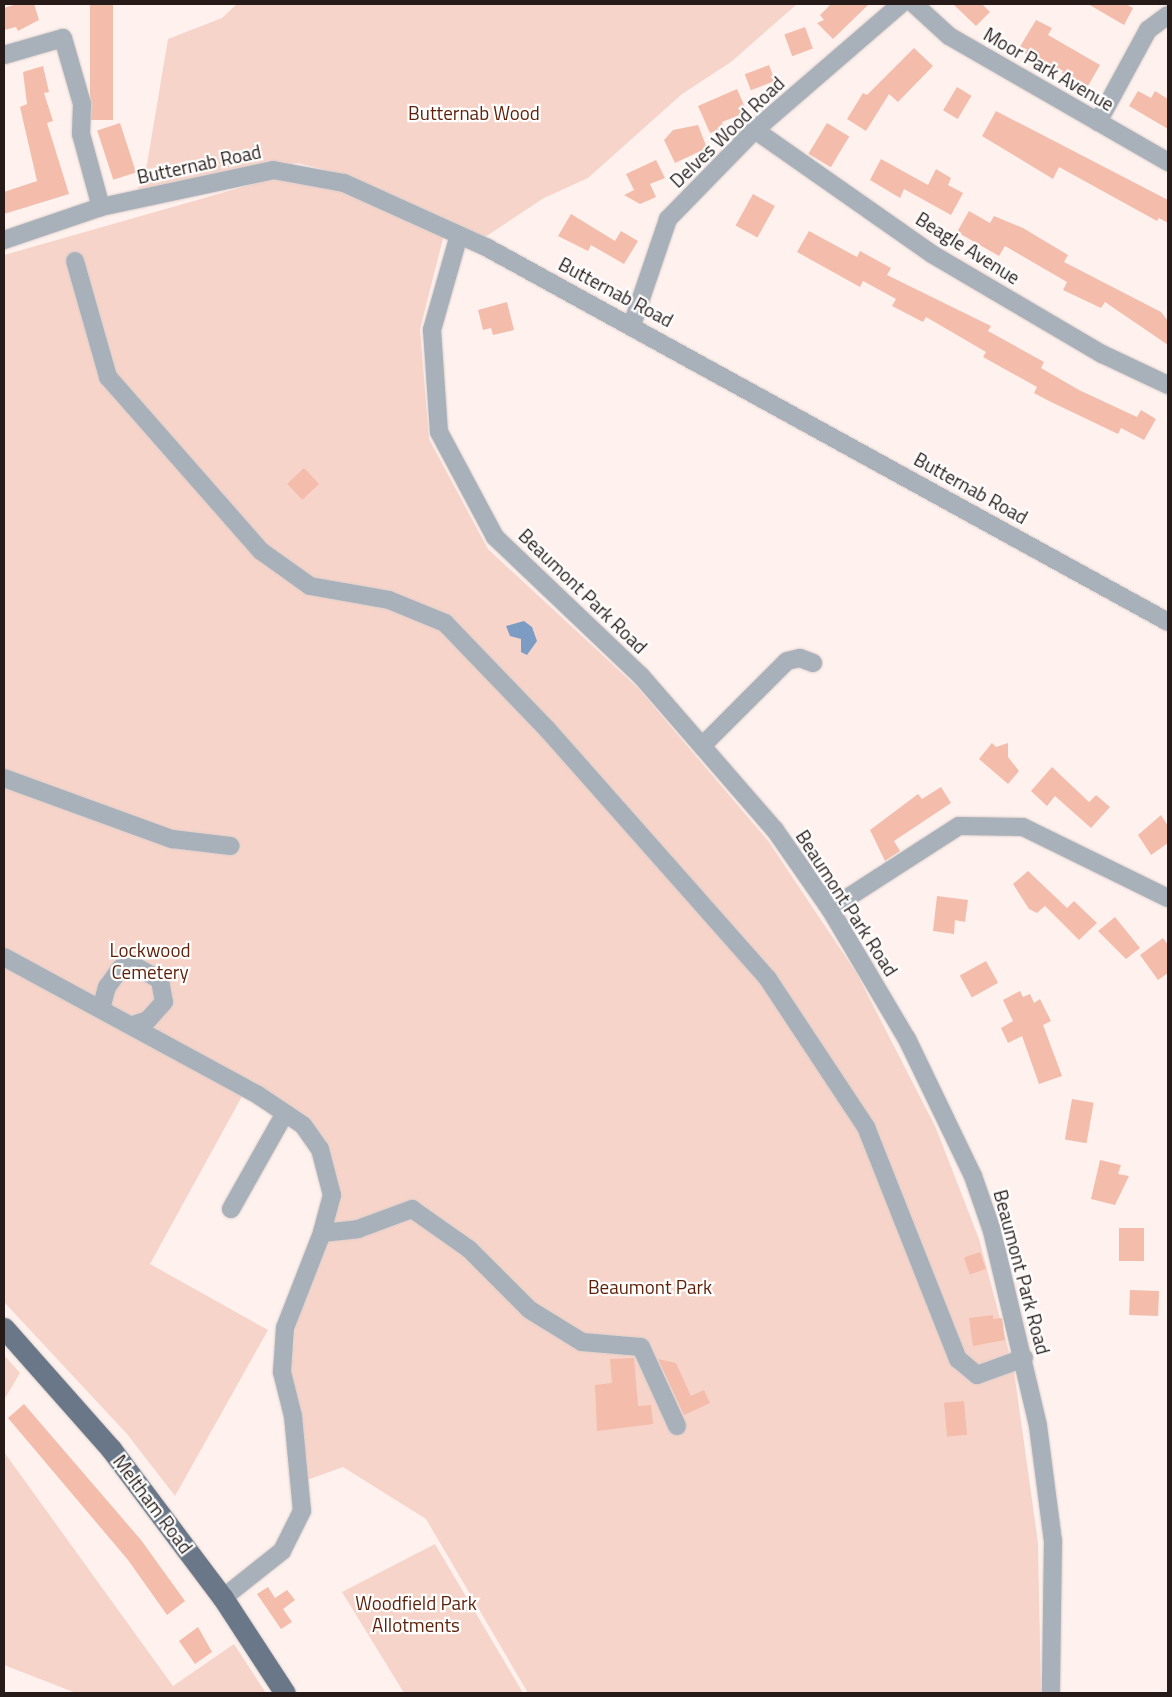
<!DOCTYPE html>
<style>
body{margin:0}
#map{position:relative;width:1172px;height:1697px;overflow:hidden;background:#fff2ee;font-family:"Titillium Web",sans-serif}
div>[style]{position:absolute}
.green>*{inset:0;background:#f7d4c9}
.water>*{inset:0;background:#7c9cc3}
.building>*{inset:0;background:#f3bcab;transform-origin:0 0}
.roads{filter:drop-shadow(0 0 1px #dcd0cc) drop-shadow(0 0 1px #dcd0cc)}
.minor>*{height:18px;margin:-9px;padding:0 9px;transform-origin:9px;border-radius:9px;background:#a8b0ba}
.major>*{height:21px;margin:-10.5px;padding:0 10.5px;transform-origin:10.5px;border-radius:10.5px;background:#697788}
span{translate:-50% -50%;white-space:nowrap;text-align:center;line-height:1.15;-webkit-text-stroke:4.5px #fff;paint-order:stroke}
.street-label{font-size:19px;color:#261b18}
.park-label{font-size:19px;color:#5e1f08}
.frame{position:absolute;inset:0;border:5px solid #261b18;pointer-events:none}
</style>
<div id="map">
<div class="green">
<i style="clip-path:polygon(237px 4px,797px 4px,731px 62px,682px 94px,588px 178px,544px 198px,485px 237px,350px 176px,298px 163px,228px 173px,136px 194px,147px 164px,168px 39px,222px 18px)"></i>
<i style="clip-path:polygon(281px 176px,346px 190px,444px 235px,420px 329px,429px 439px,488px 549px,638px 688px,769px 842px,857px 974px,936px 1128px,979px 1239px,1014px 1371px,1038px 1543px,1041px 1693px,528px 1693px,426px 1519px,343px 1467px,307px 1480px,303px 1426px,291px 1372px,295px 1328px,324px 1247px,328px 1149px,310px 1118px,251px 1080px,150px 1264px,268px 1330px,175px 1496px,127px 1434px,4px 1302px,4px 255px)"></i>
<i style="clip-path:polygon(4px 1355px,20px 1373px,4px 1400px)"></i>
<i style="clip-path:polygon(4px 1452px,173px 1686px,234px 1644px,266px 1693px,76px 1693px,4px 1665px)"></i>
<i style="clip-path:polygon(435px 1544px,523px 1693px,404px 1693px,342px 1592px)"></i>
</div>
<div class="water">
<i style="clip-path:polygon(524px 621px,532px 627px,537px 641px,527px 655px,521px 652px,521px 639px,510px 636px,506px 626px)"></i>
</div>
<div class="building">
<i style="clip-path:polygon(17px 4px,34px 4px,39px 20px,18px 31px,16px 27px,4px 30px,4px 8px)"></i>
<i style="left:90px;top:4px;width:23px;height:116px"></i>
<i style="clip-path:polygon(831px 4px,869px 4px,833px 39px,817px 23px,824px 20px,820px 15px)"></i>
<i style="clip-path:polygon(953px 4px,982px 4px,990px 12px,976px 26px)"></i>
<i style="clip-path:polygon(1088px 4px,1126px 4px,1133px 8px,1124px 25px)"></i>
<i style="clip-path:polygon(1036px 20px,1052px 28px,1048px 35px,1100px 65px,1088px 86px,1018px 50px)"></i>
<i style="left:805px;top:27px;width:23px;height:22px;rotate:70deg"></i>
<i style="clip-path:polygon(914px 48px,933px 66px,898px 102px,889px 94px,866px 131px,847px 119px,863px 93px,867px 95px)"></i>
<i style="left:769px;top:65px;width:17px;height:26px;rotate:69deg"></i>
<i style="clip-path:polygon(43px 66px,49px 92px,44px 93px,53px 121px,47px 123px,69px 194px,4px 214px,4px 192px,37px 181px,20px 107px,27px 104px,23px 72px)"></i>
<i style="left:957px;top:87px;width:17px;height:27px;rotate:31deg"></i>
<i style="clip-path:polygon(737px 89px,747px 112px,722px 122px,724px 128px,710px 133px,698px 106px)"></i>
<i style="clip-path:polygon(1138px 91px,1151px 98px,1155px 91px,1168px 99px,1168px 129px,1129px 106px)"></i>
<i style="clip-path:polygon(996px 111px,1168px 200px,1168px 223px,1159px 218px,1157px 221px,1059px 167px,1053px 179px,982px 136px)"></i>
<i style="left:120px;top:123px;width:52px;height:24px;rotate:72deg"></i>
<i style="left:827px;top:123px;width:26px;height:36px;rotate:31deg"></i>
<i style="clip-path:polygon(698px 125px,707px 148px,675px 163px,664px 140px,673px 130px)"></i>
<i style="clip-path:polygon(881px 159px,928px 185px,936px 169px,951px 178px,948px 185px,963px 193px,951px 215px,904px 189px,900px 198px,870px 180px)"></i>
<i style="clip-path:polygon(656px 160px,665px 178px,650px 184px,656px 197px,640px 204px,624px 195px,634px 190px,626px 174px)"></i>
<i style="left:753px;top:194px;width:25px;height:36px;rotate:29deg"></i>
<i style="clip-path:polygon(969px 211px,990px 223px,994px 216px,1023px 228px,1068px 255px,1064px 262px,1161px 312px,1168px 321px,1168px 345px,1105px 302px,1101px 308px,1063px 290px,1067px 282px,1005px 246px,999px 256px,957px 232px)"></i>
<i style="clip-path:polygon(571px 214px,615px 241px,621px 231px,638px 241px,624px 264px,591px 245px,588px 251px,558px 236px)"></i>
<i style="clip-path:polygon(809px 231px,857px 257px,860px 251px,891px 268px,887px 275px,991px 326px,988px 331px,1044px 362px,1041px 368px,1079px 390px,1137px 417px,1141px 410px,1156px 419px,1144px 440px,1121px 428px,1118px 434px,1049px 401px,1034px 393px,1037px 387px,983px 357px,986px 352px,926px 317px,923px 322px,892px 306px,896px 299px,863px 281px,860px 287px,797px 252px)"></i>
<i style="clip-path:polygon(507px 302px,514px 330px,493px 335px,491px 328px,483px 330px,478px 310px)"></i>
<i style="left:304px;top:468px;width:22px;height:23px;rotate:47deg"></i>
<i style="clip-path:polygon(992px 743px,996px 747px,1008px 743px,1008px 757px,1019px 771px,1008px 784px,979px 759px)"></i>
<i style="clip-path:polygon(1052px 767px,1089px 802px,1096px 795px,1110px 807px,1091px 828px,1055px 796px,1047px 806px,1031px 791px)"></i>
<i style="clip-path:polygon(941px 787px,951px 803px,894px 841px,900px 851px,885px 861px,870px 830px,918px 794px,922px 799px)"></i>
<i style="clip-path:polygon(1161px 815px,1168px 826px,1168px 843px,1151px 855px,1138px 835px)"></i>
<i style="clip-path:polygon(1028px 871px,1067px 908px,1074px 901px,1097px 923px,1079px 940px,1045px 906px,1037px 913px,1029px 909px,1013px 884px)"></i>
<i style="clip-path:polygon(937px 896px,968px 900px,965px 922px,955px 920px,954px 934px,933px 931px)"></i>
<i style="clip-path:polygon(1115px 917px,1140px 948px,1126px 959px,1098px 931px)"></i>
<i style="clip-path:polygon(1163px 938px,1168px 945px,1168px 973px,1158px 980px,1140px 955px)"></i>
<i style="left:986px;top:961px;width:25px;height:30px;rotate:61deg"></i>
<i style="clip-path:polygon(1020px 991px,1023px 997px,1030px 994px,1034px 1003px,1040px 999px,1051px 1021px,1043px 1025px,1062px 1076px,1039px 1084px,1022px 1036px,1008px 1043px,1001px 1028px,1013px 1021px,1003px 1000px)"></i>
<i style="left:1072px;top:1099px;width:22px;height:41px;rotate:10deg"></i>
<i style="clip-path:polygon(1100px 1160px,1121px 1165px,1118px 1174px,1129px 1176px,1115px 1205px,1091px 1199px)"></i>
<i style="left:1119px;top:1228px;width:25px;height:33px"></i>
<i style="left:980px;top:1252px;width:18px;height:17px;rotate:71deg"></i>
<i style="left:1130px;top:1290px;width:29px;height:25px;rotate:2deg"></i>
<i style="clip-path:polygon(993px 1315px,993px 1319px,1002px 1318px,1005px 1340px,973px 1346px,969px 1318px)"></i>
<i style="clip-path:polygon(634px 1358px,638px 1406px,651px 1405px,653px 1424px,597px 1431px,595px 1385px,612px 1383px,610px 1359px)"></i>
<i style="clip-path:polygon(658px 1359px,676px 1363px,691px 1396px,704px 1390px,710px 1403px,684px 1415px)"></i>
<i style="left:964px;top:1401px;width:34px;height:20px;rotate:85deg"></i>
<i style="clip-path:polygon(24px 1404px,141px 1540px,185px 1601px,167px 1615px,128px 1560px,8px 1418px)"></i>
<i style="clip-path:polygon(268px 1587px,275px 1598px,287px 1590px,295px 1600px,283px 1609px,292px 1622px,281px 1629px,257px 1594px)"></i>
<i style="clip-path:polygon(198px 1627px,212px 1652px,195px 1664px,179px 1641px)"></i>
</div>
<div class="roads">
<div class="minor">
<i style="left:914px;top:4px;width:47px;rotate:42.4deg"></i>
<i style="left:949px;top:36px;width:253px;rotate:29.9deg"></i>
<i style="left:4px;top:55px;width:61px;rotate:-16.1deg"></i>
<i style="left:63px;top:38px;width:69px;rotate:73.9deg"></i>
<i style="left:82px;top:104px;width:30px;rotate:92deg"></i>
<i style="left:81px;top:134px;width:76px;rotate:74.7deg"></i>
<i style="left:1098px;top:122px;width:105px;rotate:-61.5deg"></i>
<i style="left:1148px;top:30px;width:25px;rotate:-37deg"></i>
<i style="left:755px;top:130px;width:216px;rotate:35deg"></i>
<i style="left:932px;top:254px;width:197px;rotate:30.5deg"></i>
<i style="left:1102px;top:354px;width:73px;rotate:25.2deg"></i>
<i style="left:459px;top:235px;width:99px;rotate:105.9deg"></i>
<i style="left:432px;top:330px;width:102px;rotate:86.1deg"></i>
<i style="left:439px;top:432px;width:119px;rotate:61.9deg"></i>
<i style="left:495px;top:537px;width:202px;rotate:43.6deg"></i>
<i style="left:641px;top:676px;width:204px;rotate:49deg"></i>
<i style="left:775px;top:830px;width:96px;rotate:55.2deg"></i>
<i style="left:830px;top:909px;width:151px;rotate:59.4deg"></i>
<i style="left:907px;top:1039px;width:152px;rotate:64.3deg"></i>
<i style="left:973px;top:1176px;width:58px;rotate:70.9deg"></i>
<i style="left:992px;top:1231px;width:200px;rotate:76.7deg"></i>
<i style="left:1038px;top:1426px;width:116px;rotate:82.6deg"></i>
<i style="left:1053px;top:1541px;width:152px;rotate:90.8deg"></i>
<i style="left:4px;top:240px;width:102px;rotate:-18.8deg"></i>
<i style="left:101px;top:207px;width:176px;rotate:-12.1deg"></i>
<i style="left:273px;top:170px;width:72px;rotate:10.4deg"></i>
<i style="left:344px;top:183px;width:156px;rotate:24.3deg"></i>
<i style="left:486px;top:247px;width:778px;rotate:28.8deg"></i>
<i style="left:75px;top:261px;width:121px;rotate:74.1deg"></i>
<i style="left:108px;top:377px;width:232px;rotate:48.7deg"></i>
<i style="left:261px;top:551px;width:60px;rotate:35.5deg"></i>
<i style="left:310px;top:586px;width:80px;rotate:10deg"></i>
<i style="left:389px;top:600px;width:61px;rotate:22.3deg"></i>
<i style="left:445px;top:623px;width:147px;rotate:46.1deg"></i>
<i style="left:547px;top:729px;width:334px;rotate:48.5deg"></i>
<i style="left:768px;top:979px;width:178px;rotate:56.5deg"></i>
<i style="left:866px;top:1127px;width:250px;rotate:68.4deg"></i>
<i style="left:958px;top:1359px;width:25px;rotate:40deg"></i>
<i style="left:977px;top:1375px;width:50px;rotate:-19.9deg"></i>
<i style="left:632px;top:325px;width:112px;rotate:-71.2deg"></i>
<i style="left:668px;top:219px;width:124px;rotate:-45.7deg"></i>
<i style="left:755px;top:130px;width:193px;rotate:-40.8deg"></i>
<i style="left:702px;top:746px;width:120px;rotate:-45deg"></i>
<i style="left:787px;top:661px;width:13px;rotate:-13deg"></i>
<i style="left:800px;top:658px;width:14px;rotate:21deg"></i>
<i style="left:4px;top:778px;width:179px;rotate:20deg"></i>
<i style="left:172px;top:839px;width:59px;rotate:6.8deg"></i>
<i style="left:830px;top:909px;width:153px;rotate:-32.8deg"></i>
<i style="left:959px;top:826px;width:64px;rotate:0.9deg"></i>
<i style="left:1023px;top:827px;width:161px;rotate:26.1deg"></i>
<i style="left:4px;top:957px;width:289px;rotate:28.5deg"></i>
<i style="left:258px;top:1095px;width:54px;rotate:33.7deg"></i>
<i style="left:303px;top:1125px;width:29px;rotate:55deg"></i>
<i style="left:320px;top:1149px;width:48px;rotate:75.4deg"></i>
<i style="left:332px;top:1195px;width:39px;rotate:105deg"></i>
<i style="left:322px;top:1233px;width:102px;rotate:111.3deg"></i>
<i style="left:285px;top:1328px;width:44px;rotate:93.9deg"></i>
<i style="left:282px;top:1372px;width:45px;rotate:76deg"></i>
<i style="left:293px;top:1416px;width:95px;rotate:84.6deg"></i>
<i style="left:302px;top:1511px;width:45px;rotate:116.6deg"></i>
<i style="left:282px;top:1551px;width:75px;rotate:141.5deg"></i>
<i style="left:101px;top:1009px;width:23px;rotate:-75deg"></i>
<i style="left:107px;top:987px;width:24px;rotate:-54deg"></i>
<i style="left:121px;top:968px;width:14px;rotate:-8deg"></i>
<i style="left:135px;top:966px;width:29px;rotate:29deg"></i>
<i style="left:160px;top:980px;width:22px;rotate:80deg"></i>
<i style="left:164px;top:1002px;width:24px;rotate:132deg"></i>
<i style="left:148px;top:1020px;width:16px;rotate:162deg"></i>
<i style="left:231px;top:1209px;width:110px;rotate:-60.6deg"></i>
<i style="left:322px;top:1233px;width:36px;rotate:-6deg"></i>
<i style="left:358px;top:1229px;width:58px;rotate:-20.3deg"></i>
<i style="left:412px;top:1209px;width:70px;rotate:35.1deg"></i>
<i style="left:469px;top:1249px;width:86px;rotate:45deg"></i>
<i style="left:530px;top:1310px;width:61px;rotate:31.6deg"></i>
<i style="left:582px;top:1342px;width:59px;rotate:4.8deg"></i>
<i style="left:641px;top:1347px;width:87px;rotate:65.5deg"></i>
</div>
<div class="major">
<i style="left:4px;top:1328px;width:162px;rotate:48.5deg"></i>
<i style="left:111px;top:1449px;width:186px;rotate:53.1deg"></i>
<i style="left:223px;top:1598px;width:113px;rotate:56.9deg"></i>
</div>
</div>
<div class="street-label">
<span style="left:1049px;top:69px;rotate:30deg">Moor Park Avenue</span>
<span style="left:727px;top:132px;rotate:-44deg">Delves Wood Road</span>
<span style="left:199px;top:164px;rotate:-12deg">Butternab Road</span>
<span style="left:968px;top:248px;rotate:32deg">Beagle Avenue</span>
<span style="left:616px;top:292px;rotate:28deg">Butternab Road</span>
<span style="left:971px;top:488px;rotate:29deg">Butternab Road</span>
<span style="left:583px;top:591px;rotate:44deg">Beaumont Park Road</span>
<span style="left:847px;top:903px;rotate:57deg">Beaumont Park Road</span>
<span style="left:1022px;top:1272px;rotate:75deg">Beaumont Park Road</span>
<span style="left:153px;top:1504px;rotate:53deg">Meltham Road</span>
</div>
<div class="park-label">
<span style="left:474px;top:113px">Butternab Wood</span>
<span style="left:150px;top:961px">Lockwood<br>Cemetery</span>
<span style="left:650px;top:1287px">Beaumont Park</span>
<span style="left:416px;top:1614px">Woodfield Park<br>Allotments</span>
</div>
<div class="frame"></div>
</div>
